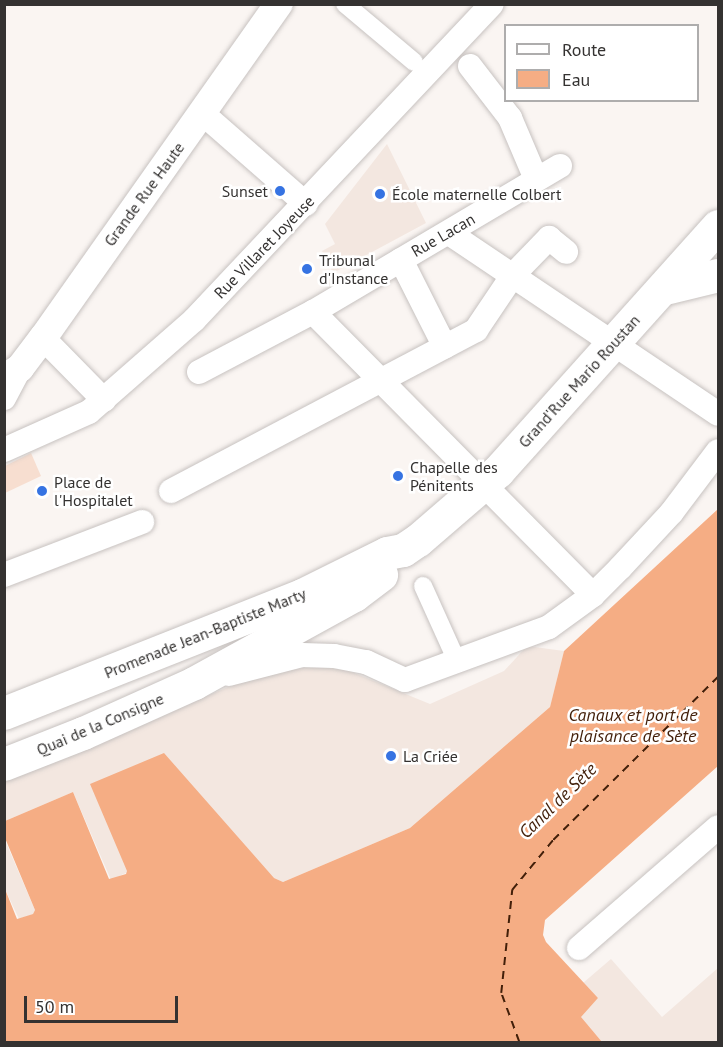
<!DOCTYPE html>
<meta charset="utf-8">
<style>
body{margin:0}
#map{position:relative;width:723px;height:1047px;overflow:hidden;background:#faf5f2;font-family:"PT Sans",sans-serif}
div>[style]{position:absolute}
.built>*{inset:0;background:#f3e7e0}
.green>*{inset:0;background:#f7ded0}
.water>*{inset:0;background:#f5ad84}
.ferry>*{height:1.5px;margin-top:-0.75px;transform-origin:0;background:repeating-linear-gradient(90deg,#421f09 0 8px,transparent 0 14px)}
.roads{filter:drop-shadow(0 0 2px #c7c2c0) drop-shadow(0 0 2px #c7c2c0)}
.pedestrian>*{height:18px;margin:-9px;padding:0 9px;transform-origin:9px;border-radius:9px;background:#fff}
.minor>*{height:24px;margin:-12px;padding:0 12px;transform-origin:12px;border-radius:12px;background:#fff}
.tertiary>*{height:28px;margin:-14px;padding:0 14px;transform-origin:14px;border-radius:14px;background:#fff}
.secondary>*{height:33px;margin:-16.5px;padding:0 16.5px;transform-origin:16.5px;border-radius:16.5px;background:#fff}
.dots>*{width:16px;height:16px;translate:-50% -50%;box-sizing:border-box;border:3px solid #fff;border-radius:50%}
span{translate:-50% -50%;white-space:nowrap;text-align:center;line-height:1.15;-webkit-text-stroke:5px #fff;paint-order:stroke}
.poi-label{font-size:16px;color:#343231}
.right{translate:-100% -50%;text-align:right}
.left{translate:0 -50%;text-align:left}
.street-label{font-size:16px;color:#343231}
.water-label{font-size:18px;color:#421f09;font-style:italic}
.frame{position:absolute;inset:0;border:6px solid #343231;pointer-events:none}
.legend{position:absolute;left:504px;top:24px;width:195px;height:78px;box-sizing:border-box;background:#fff;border:2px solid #aeadad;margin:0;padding:8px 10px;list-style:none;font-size:18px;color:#343231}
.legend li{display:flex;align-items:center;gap:12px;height:30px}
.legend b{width:30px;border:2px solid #aeadad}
.scale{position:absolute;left:24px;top:996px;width:154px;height:27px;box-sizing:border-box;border:3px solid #343231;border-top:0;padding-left:8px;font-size:18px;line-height:21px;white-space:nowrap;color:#343231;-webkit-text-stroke:4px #fff;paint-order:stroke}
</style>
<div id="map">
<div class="built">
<i style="clip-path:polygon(387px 144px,426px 223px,333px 273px,322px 251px,335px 244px,325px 224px)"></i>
<i style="clip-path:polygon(527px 646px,564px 651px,550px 707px,410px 828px,283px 882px,274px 878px,128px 872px,111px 880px,73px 792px,5px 821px,5px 780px,257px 675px,286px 669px,320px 667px,347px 670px,430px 704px,504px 671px)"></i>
<i style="clip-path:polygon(4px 838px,35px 910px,33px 914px,19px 919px,5px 889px)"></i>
<i style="clip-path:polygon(611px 959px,662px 1017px,718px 968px,718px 1042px,602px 1042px,580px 1017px,598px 998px,583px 983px)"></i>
</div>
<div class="green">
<i style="clip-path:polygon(31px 453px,41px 476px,5px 493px,5px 466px)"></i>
</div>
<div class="water">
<i style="clip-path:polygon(718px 509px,718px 766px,545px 920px,543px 935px,546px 942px,598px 998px,581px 1017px,602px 1042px,5px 1042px,5px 889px,17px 919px,33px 914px,35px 910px,5px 838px,5px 821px,73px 792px,109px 879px,126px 874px,127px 871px,90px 784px,164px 753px,274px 878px,283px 882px,410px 828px,550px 707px,564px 651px)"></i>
</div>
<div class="ferry">
<i style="left:519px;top:1042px;width:52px;rotate:-110.2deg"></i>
<i style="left:501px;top:993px;width:104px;rotate:-83.9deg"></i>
<i style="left:512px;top:890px;width:65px;rotate:-50.6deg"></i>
<i style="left:553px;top:840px;width:232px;rotate:-44.7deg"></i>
</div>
<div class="roads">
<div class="pedestrian">
<i style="left:345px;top:4px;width:90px;rotate:40deg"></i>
<i style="left:423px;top:586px;width:80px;rotate:65.7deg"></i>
</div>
<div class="minor">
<i style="left:470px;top:66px;width:66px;rotate:52.4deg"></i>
<i style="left:510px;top:118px;width:66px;rotate:66.9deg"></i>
<i style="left:202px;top:113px;width:138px;rotate:41.2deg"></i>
<i style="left:449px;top:233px;width:324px;rotate:33.9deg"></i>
<i style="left:401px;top:260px;width:97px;rotate:63.2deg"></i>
<i style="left:313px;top:312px;width:398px;rotate:45.3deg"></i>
<i style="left:43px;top:338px;width:87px;rotate:45.5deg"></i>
<i style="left:199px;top:372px;width:129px;rotate:-27.8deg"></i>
<i style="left:313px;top:312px;width:287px;rotate:-30.6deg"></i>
<i style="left:4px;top:398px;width:34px;rotate:-62deg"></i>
<i style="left:4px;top:450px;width:93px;rotate:-24.1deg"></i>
<i style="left:89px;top:412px;width:140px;rotate:-41.2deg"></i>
<i style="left:194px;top:320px;width:434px;rotate:-46.7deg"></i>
<i style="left:171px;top:491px;width:345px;rotate:-27.8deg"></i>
<i style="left:476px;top:330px;width:66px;rotate:-56.1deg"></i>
<i style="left:513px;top:275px;width:52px;rotate:-45.8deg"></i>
<i style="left:549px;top:238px;width:22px;rotate:39deg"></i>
<i style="left:4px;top:575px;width:148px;rotate:-21deg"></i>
<i style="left:229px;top:674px;width:75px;rotate:-14.6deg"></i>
<i style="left:302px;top:655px;width:32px;rotate:2deg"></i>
<i style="left:334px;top:656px;width:33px;rotate:11deg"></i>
<i style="left:366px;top:662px;width:43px;rotate:24.8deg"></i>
<i style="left:405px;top:680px;width:153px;rotate:-20.2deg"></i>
<i style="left:549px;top:627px;width:54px;rotate:-36deg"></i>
<i style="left:593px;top:595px;width:38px;rotate:-45deg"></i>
<i style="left:620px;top:568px;width:76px;rotate:-47.1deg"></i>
<i style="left:672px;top:512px;width:76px;rotate:-53deg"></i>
<i style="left:579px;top:948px;width:184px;rotate:-41deg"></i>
</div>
<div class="tertiary">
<i style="left:4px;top:378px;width:19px;rotate:-32deg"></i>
<i style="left:20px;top:368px;width:38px;rotate:-53deg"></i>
<i style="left:43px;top:338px;width:409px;rotate:-54.8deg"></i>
</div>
<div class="secondary">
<i style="left:665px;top:288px;width:55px;rotate:-13.8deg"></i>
<i style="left:4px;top:713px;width:321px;rotate:-21.6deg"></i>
<i style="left:302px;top:595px;width:95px;rotate:-26.3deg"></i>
<i style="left:387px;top:553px;width:16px;rotate:-11deg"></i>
<i style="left:403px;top:550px;width:18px;rotate:-34deg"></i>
<i style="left:418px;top:540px;width:106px;rotate:-40.8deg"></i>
<i style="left:498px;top:471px;width:329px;rotate:-48.1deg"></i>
<i style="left:4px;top:764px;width:85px;rotate:-21.4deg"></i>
<i style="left:83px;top:733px;width:122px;rotate:-24.2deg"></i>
<i style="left:194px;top:683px;width:183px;rotate:-28.8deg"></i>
<i style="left:354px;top:595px;width:34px;rotate:-37deg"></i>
</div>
</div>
<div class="dots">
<i style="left:280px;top:191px;background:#3673e2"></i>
<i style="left:380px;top:194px;background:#3673e2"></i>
<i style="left:307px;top:269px;background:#3673e2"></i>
<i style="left:398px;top:476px;background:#3673e2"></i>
<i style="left:42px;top:491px;background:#3673e2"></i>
<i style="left:391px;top:756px;background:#3673e2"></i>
</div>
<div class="poi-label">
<span class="right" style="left:268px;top:191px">Sunset</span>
<span class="left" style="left:392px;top:194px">École maternelle Colbert</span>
<span class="left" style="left:319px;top:269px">Tribunal<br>d'Instance</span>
<span class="left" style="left:410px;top:476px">Chapelle des<br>Pénitents</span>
<span class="left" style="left:54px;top:491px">Place de<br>l'Hospitalet</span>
<span class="left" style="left:403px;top:756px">La Criée</span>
</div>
<div class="street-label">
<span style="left:144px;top:194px;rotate:-54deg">Grande Rue Haute</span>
<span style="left:443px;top:235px;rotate:-30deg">Rue Lacan</span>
<span style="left:264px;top:247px;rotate:-46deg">Rue Villaret Joyeuse</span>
<span style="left:579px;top:381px;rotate:-48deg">Grand'Rue Mario Roustan</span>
<span style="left:205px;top:633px;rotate:-22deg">Promenade Jean-Baptiste Marty</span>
<span style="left:100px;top:724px;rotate:-23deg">Quai de la Consigne</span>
</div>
<div class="water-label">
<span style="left:633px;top:726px">Canaux et port de<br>plaisance de Sète</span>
<span style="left:558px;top:801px;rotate:-44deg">Canal de Sète</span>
</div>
<div class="frame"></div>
<ul class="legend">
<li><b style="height:8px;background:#fff"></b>Route</li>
<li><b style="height:16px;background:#f5ad84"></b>Eau</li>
</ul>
<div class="scale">50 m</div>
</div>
